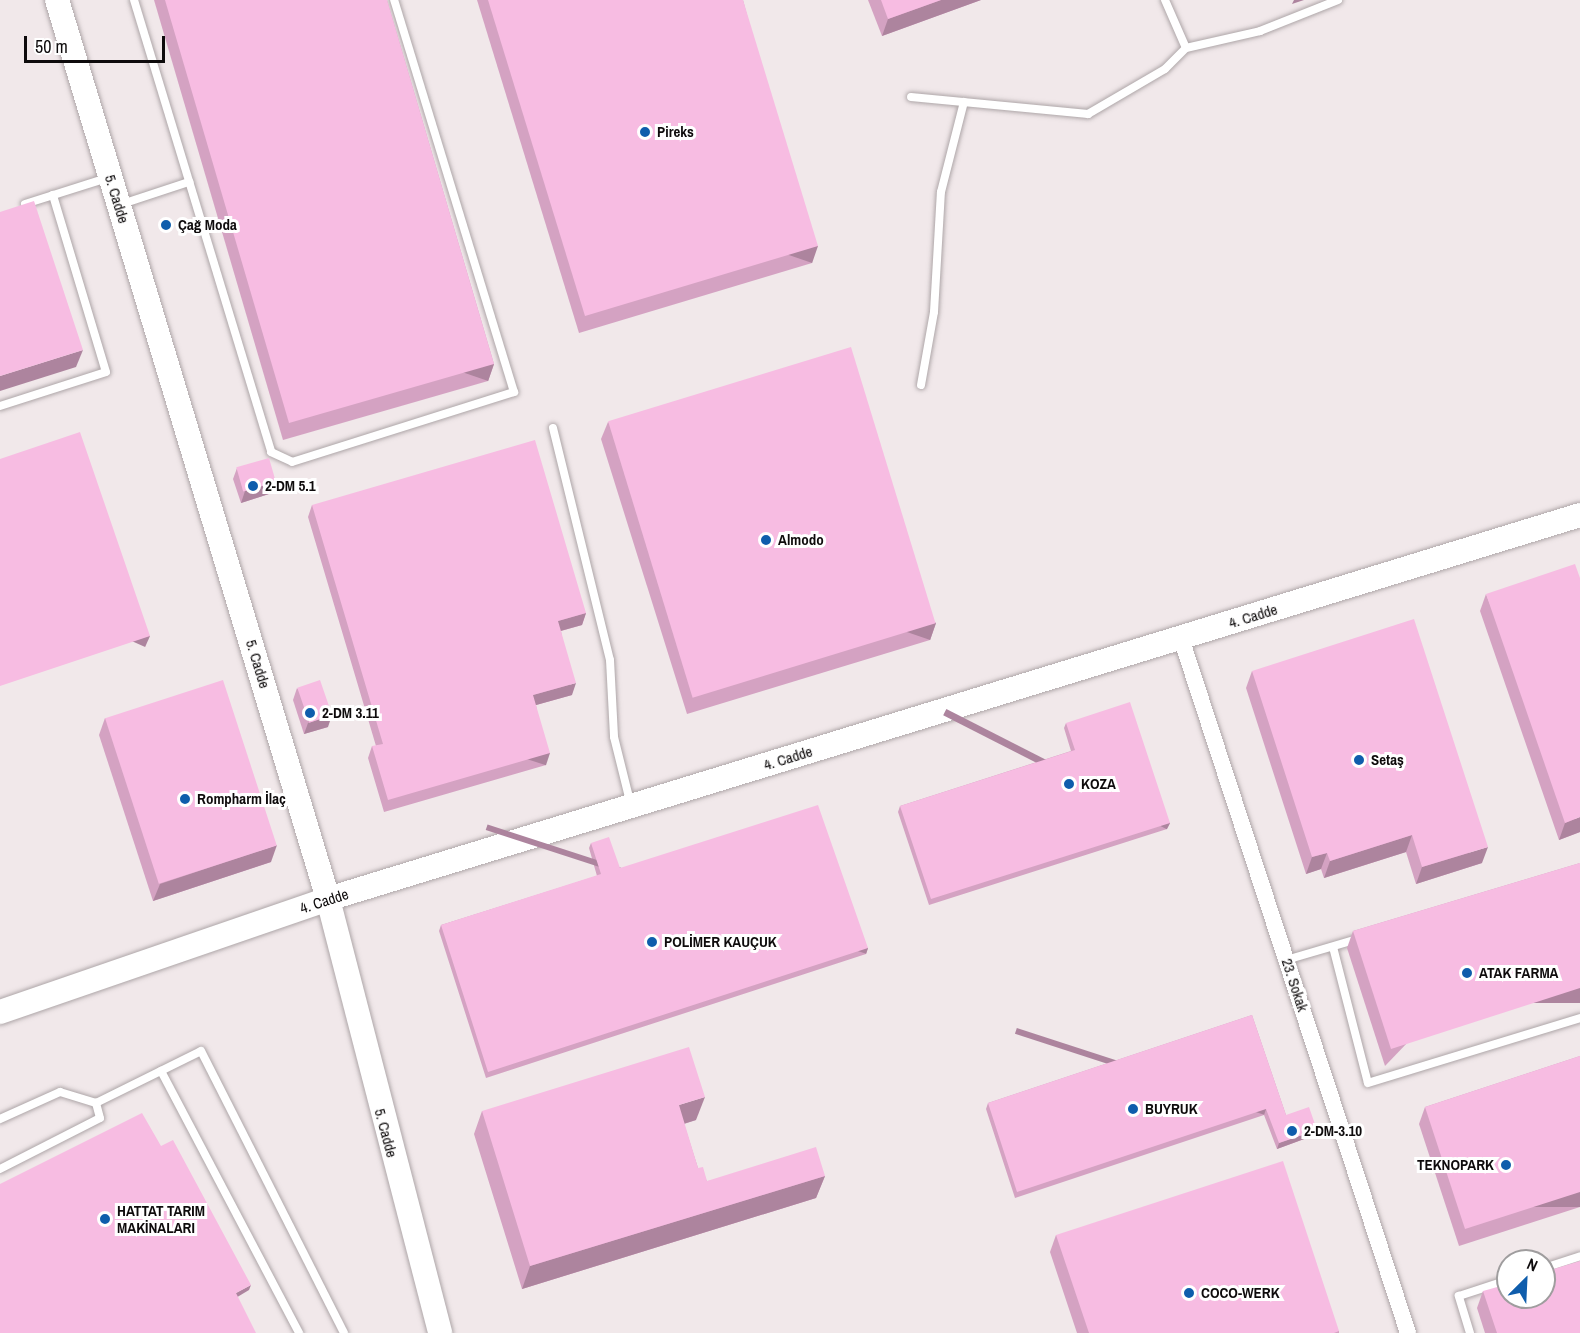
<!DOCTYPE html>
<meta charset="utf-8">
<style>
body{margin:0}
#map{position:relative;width:1580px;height:1333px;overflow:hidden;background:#f1e8ea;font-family:"Archivo Narrow",sans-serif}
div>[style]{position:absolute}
.roads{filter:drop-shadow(0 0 2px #aea6a8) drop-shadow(0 0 2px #aea6a8)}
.lane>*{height:8px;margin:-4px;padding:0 4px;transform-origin:4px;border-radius:4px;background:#fff}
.street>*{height:16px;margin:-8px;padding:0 8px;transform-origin:8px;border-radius:8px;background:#fff}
.secondary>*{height:24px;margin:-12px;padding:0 12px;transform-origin:12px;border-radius:12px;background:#fff}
.wall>*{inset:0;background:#d4a2c2}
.shaded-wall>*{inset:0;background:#ad849e;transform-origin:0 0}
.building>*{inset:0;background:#f7bce2;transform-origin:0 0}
.dots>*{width:16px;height:16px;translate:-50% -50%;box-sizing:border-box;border:3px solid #fff;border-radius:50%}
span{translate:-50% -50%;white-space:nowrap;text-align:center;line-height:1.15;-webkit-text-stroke:6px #fff;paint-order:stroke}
.poi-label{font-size:15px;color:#0e0b0c;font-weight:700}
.left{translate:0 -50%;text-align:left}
.right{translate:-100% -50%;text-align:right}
.street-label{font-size:15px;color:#0e0b0c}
.north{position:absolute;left:1496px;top:1249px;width:60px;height:60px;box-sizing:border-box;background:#fff;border:2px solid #9f9d9e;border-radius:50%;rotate:24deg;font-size:16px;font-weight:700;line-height:24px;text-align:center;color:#0e0b0c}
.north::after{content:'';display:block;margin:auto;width:21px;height:27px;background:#0f5dac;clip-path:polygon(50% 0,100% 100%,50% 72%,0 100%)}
.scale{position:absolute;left:24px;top:36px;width:141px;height:27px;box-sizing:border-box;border:3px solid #0e0b0c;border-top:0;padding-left:8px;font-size:18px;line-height:21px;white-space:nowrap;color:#0e0b0c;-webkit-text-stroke:4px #fff;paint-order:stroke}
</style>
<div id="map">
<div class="roads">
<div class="lane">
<i style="left:134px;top:0;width:472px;rotate:73.1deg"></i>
<i style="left:271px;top:452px;width:23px;rotate:25deg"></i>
<i style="left:292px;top:462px;width:233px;rotate:-17.5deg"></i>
<i style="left:514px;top:392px;width:410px;rotate:-107deg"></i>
<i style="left:1165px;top:0;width:52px;rotate:66.4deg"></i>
<i style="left:1186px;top:48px;width:76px;rotate:-12.9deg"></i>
<i style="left:1260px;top:31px;width:84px;rotate:-21.7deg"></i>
<i style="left:911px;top:97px;width:178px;rotate:5.5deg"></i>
<i style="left:1088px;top:114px;width:89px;rotate:-30.3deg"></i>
<i style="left:1165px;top:69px;width:30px;rotate:-45deg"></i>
<i style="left:25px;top:204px;width:89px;rotate:-17.6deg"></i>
<i style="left:122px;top:204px;width:71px;rotate:-18.2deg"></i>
<i style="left:921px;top:385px;width:74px;rotate:-79.9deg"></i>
<i style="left:934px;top:312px;width:120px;rotate:-86.7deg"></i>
<i style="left:941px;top:192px;width:93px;rotate:-75.7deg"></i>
<i style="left:0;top:406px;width:111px;rotate:-17.8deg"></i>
<i style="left:106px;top:372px;width:185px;rotate:-106.7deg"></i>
<i style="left:553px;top:428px;width:239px;rotate:76.2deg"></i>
<i style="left:610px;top:660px;width:77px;rotate:87deg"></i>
<i style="left:614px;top:737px;width:70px;rotate:76deg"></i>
<i style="left:1333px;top:947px;width:140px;rotate:75.6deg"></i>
<i style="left:1368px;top:1083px;width:222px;rotate:-17deg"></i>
<i style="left:1286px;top:960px;width:75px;rotate:-16.3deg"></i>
<i style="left:161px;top:1071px;width:296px;rotate:62.2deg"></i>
<i style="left:0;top:1119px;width:66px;rotate:-24.2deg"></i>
<i style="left:60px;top:1092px;width:38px;rotate:17deg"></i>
<i style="left:96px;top:1103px;width:117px;rotate:-26.3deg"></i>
<i style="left:201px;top:1051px;width:316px;rotate:63.1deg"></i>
<i style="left:0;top:1169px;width:112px;rotate:-27deg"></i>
<i style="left:100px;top:1118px;width:16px;rotate:-105deg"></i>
<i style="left:1544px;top:1268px;width:38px;rotate:-18deg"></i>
<i style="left:1470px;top:1333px;width:39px;rotate:-107deg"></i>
<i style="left:1459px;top:1296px;width:52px;rotate:-18.1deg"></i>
</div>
<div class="street">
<i style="left:1181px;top:638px;width:731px;rotate:71.91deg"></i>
</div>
<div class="secondary">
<i style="left:57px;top:0;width:939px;rotate:73.22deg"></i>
<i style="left:328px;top:899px;width:448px;rotate:75.5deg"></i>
<i style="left:0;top:1012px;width:347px;rotate:-19deg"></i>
<i style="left:328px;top:899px;width:1310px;rotate:-17.05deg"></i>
</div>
</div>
<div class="wall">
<i style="clip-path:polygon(154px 0,387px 0,494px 364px,488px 381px,283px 440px)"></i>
<i style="clip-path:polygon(477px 0,743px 0,812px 263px,579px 333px)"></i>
<i style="clip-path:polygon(868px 0,981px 0,882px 36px)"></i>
<i style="clip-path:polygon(608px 422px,936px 623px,930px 640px,687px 714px,601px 439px)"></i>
<i style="clip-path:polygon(237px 468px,276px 482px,272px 493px,241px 503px,233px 479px)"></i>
<i style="clip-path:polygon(312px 505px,586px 613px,582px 625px,561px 631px,572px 695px,536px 705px,546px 765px,384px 812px,368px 758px,372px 746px,376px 746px,308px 517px)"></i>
<i style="clip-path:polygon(1486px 594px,1580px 832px,1559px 840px,1480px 611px)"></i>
<i style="clip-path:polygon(1252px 671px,1482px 863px,1416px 884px,1406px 852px,1324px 878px,1321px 869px,1306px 874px,1246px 688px)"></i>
<i style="clip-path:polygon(297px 688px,328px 727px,304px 734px,293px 700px)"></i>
<i style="clip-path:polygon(105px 718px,271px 862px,153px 901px,99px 735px)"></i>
<i style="clip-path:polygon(1066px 723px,1170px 823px,1167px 829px,929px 905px,898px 812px,900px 806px,1071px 751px,1064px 728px)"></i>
<i style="clip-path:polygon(591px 843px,620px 868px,868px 948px,866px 954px,486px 1078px,439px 931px,441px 925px,597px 876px,589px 848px)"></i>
<i style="clip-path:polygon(1580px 863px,1385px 1066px,1347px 948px,1353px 931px)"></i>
<i style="clip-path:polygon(1252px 1015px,1286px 1115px,1315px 1135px,1277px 1149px,1264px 1115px,1015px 1198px,986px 1109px,988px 1103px)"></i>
<i style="clip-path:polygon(1580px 1056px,1580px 1207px,1459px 1246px,1419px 1124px,1425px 1107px)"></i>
<i style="clip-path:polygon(482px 1111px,696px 1120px,684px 1124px,698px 1168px,707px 1181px,825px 1176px,816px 1198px,522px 1289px,474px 1134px)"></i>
<i style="clip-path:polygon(1056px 1235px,1339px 1331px,1339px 1333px,1077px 1333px,1050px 1252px)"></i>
<i style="clip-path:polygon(1483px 1291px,1580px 1333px,1485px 1333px,1477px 1308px)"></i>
</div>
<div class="shaded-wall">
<i style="clip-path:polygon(941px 0,981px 0,882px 36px,888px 19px)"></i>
<i style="clip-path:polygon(1294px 0,1304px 0,1292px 4px)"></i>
<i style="left:818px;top:246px;width:18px;height:243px;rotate:109deg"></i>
<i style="clip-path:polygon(83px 350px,76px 367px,0 391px,0 376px)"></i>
<i style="left:494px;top:364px;width:18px;height:213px;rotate:109deg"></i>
<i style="clip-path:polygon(276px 482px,272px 493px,241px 503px,245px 491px)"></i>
<i style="clip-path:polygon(586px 613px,582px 625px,553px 633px,558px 621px)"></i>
<i style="left:936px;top:623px;width:18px;height:254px;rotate:109deg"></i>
<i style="left:150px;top:636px;width:12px;height:158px;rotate:114deg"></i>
<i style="clip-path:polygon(576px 683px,572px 695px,529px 707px,533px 695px)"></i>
<i style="clip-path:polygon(332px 715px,328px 727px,304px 734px,308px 723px)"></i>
<i style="left:550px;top:753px;width:13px;height:169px;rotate:108deg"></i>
<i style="clip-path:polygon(1580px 817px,1580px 832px,1559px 840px,1565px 823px)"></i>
<i style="left:1170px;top:823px;width:7px;height:251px;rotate:117deg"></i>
<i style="clip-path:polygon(1412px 835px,1406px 852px,1324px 878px,1330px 861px)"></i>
<i style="clip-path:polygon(277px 845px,271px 862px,153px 901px,160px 884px)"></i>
<i style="clip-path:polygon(1488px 847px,1482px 863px,1416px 884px,1422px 867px)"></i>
<i style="clip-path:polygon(1327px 853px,1321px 869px,1306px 874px,1312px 857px)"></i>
<i style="left:868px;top:948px;width:6px;height:400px;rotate:108deg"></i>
<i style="left:1580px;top:988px;width:15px;height:199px;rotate:90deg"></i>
<i style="clip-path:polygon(705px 1097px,696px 1120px,670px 1128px,679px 1105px)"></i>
<i style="left:1266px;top:1109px;width:6px;height:262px;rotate:108deg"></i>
<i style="clip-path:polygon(1317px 1130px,1315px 1135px,1277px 1149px,1279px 1143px)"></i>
<i style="clip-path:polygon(825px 1176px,816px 1198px,522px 1289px,530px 1266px)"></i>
<i style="left:1580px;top:1192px;width:15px;height:121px;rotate:90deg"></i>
<i style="clip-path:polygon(251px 1285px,249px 1290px,234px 1299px,236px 1293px)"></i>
</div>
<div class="building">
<i style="clip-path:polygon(165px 0,387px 0,494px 364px,289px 423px)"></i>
<i style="clip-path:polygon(488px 0,743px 0,818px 246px,585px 316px)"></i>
<i style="clip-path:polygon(881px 0,941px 0,888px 19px)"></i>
<i style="clip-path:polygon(34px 201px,83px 350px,0 376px,0 212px)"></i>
<i style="left:851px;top:347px;width:289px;height:254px;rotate:73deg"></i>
<i style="clip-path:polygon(80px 432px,150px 636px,0 686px,0 459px)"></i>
<i style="clip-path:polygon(535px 440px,586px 613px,558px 621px,576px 683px,533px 695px,550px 753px,388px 800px,372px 746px,383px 744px,312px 505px)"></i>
<i style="left:269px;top:458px;width:25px;height:34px;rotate:74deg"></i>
<i style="clip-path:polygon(1575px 564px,1580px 578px,1580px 817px,1565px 823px,1486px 594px)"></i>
<i style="clip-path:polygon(1414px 619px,1488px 847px,1422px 867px,1412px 835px,1330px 861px,1327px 853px,1312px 857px,1252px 671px)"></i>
<i style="left:223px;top:680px;width:174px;height:124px;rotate:72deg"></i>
<i style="left:320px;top:680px;width:37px;height:24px;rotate:71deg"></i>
<i style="clip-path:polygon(1130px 702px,1170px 823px,931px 899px,900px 806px,1075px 750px,1066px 723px)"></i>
<i style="clip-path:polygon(818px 805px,868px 948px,488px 1072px,441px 925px,601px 874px,591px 843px,609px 837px,620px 868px)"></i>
<i style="clip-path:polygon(1580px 863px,1580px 988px,1391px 1049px,1353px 931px)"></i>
<i style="clip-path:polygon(1252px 1015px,1286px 1115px,1309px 1107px,1317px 1130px,1279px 1143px,1266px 1109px,1017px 1192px,988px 1103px)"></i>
<i style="clip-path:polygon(689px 1047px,705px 1097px,679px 1105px,698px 1168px,703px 1167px,707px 1181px,816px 1147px,825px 1176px,530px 1266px,482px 1111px)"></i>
<i style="clip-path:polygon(1580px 1056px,1580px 1192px,1465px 1229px,1425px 1107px)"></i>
<i style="clip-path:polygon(142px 1113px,161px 1146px,173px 1140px,251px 1285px,236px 1293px,256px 1333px,0 1333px,0 1184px)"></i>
<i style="clip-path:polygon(1283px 1161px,1339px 1331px,1334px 1333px,1089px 1333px,1056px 1235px)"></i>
<i style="clip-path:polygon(1580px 1261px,1580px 1333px,1497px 1333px,1483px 1291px,1508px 1284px,1508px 1297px,1544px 1297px,1544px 1272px)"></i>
</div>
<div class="dots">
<i style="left:645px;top:132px;background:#0f5dac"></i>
<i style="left:166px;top:225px;background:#0f5dac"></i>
<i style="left:253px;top:486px;background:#0f5dac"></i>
<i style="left:766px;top:540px;background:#0f5dac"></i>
<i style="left:310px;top:713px;background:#0f5dac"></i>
<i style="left:1359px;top:760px;background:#0f5dac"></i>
<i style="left:1069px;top:784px;background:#0f5dac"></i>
<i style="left:185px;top:799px;background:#0f5dac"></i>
<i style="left:652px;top:942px;background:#0f5dac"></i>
<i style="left:1467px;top:973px;background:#0f5dac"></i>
<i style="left:1133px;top:1109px;background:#0f5dac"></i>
<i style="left:1292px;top:1131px;background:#0f5dac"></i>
<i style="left:1506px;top:1165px;background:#0f5dac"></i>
<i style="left:105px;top:1219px;background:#0f5dac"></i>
<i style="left:1189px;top:1293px;background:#0f5dac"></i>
</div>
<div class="poi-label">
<span class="left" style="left:657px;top:132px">Pireks</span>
<span class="left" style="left:178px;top:225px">Çağ Moda</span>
<span class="left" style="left:265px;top:486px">2-DM 5.1</span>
<span class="left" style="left:778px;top:540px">Almodo</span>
<span class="left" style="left:322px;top:713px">2-DM 3.11</span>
<span class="left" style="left:1371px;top:760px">Setaş</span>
<span class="left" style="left:1081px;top:784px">KOZA</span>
<span class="left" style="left:197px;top:799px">Rompharm İlaç</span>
<span class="left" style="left:664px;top:942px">POLİMER KAUÇUK</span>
<span class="left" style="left:1479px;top:973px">ATAK FARMA</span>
<span class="left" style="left:1145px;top:1109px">BUYRUK</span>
<span class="left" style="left:1304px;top:1131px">2-DM-3.10</span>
<span class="right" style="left:1494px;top:1165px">TEKNOPARK</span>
<span class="left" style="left:117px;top:1219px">HATTAT TARIM<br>MAKİNALARI</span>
<span class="left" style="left:1201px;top:1293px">COCO-WERK</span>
</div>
<div class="street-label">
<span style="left:117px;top:199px;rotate:73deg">5. Cadde</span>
<span style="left:1253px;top:616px;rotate:-17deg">4. Cadde</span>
<span style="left:258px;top:664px;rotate:73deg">5. Cadde</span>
<span style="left:788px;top:758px;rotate:-17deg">4. Cadde</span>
<span style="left:324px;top:901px;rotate:-18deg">4. Cadde</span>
<span style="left:1295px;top:985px;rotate:72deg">23. Sokak</span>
<span style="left:386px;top:1133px;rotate:75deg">5. Cadde</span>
</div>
<div class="north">N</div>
<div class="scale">50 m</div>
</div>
